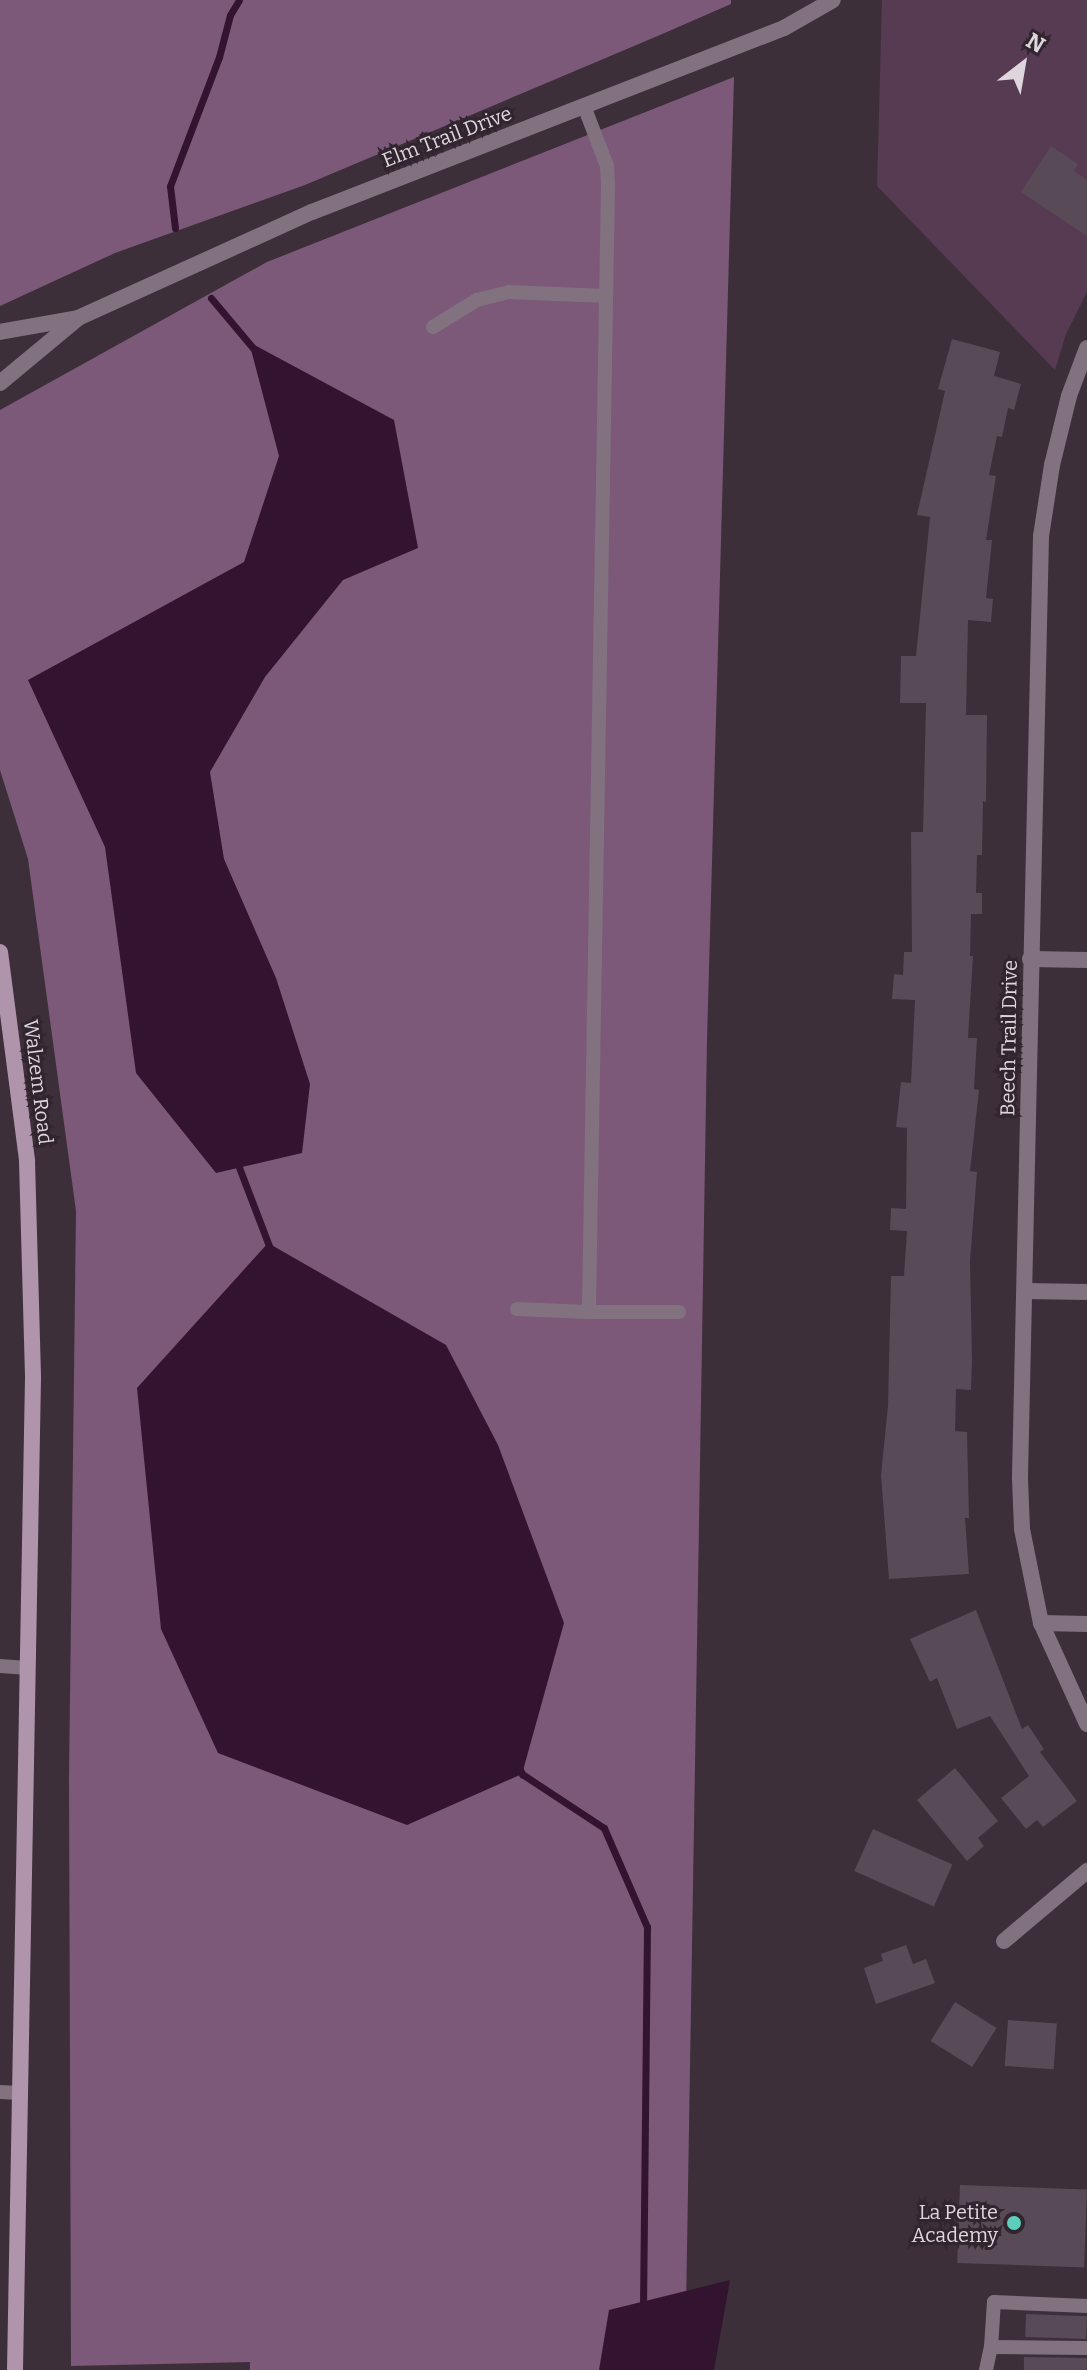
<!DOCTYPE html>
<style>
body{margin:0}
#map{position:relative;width:1087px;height:2370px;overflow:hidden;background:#3c2f3a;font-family:Bitter,serif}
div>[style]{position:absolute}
.green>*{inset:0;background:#563b53}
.forest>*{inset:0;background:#7c5978}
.water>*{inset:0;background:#321430}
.stream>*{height:7px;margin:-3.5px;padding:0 3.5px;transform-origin:3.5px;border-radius:3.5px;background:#321430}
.building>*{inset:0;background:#584a56;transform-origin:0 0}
.service>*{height:14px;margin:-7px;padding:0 7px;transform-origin:7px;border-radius:7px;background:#827280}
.minor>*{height:16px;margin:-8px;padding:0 8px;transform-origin:8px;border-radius:8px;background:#827280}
.tertiary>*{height:16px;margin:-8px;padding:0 8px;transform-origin:8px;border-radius:8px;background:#827280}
.secondary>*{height:16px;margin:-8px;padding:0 8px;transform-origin:8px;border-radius:8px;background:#af94ab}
.dots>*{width:22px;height:22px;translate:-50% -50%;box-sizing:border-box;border:4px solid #312530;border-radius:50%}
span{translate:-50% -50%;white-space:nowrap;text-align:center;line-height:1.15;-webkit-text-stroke:6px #312530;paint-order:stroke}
.street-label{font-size:20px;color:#dfd6dd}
.poi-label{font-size:20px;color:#dfd6dd}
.right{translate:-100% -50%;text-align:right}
.north{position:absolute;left:983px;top:24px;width:80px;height:80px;-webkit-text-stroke:6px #312530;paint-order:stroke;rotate:31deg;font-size:22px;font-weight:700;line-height:32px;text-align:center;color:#dfd6dd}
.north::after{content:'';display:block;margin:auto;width:28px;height:36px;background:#dfd6dd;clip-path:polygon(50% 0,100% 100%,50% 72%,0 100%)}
</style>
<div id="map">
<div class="green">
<i style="clip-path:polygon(882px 0,1087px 0,1087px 292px,1066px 334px,1055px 370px,877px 186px)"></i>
</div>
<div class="forest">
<i style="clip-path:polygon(0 0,731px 0,731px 4px,660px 35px,305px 185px,115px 253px,0 306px)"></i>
<i style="clip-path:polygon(734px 77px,707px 1040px,685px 2370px,250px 2370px,250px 2362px,71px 2366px,69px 1777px,76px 1211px,28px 859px,0 770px,0 410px,267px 262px)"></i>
</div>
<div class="water">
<i style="clip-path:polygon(249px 342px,394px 420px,418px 548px,343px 580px,265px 677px,210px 772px,224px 859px,276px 978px,310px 1084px,302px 1153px,216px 1173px,136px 1073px,105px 847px,28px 680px,244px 562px,279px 456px)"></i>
<i style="clip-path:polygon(268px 1243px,446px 1345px,498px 1445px,564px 1623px,522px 1774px,407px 1825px,218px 1753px,161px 1629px,137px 1388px)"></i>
<i style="clip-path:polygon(730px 2280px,714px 2370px,599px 2370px,609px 2310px)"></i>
</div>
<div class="stream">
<i style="left:175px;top:228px;width:42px;rotate:-96.8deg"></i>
<i style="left:170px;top:186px;width:138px;rotate:-69.2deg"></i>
<i style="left:219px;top:57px;width:43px;rotate:-75.3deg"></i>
<i style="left:230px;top:15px;width:17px;rotate:-59deg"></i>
<i style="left:211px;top:298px;width:65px;rotate:50deg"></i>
<i style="left:237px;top:1162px;width:95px;rotate:69.1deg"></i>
<i style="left:519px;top:1767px;width:8px;rotate:67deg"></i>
<i style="left:522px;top:1774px;width:98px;rotate:33.4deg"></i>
<i style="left:604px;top:1828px;width:108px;rotate:66.5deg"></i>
<i style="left:647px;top:1927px;width:381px;rotate:90.6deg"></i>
</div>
<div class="building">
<i style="clip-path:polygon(1051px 146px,1078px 164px,1074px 171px,1087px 180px,1087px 236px,1021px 192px)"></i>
<i style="clip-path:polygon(952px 339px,1000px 352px,994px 376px,1021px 384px,1014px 410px,1008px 408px,1002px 437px,997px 436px,989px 475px,996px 476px,986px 540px,992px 540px,986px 598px,993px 599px,991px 622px,968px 620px,966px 715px,987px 715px,986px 802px,983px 801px,982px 855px,977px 855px,976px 893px,982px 893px,982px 914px,971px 914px,970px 956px,973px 956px,968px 1038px,977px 1038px,974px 1089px,979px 1090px,970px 1171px,977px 1172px,970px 1261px,972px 1359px,971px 1390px,956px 1389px,955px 1431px,967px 1432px,969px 1518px,965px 1518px,969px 1574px,889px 1579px,881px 1475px,888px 1406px,891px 1276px,904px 1276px,907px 1231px,890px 1230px,891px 1208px,906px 1209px,907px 1128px,896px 1127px,901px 1082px,911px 1083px,915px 1000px,892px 999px,894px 974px,903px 975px,904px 952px,912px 952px,911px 832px,923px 832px,926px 703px,900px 703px,901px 656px,916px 656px,930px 517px,917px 515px,945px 391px,938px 389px)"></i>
<i style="clip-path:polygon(976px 1610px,1022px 1729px,1028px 1725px,1044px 1749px,1040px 1752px,1077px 1801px,1043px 1827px,1037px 1820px,1026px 1829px,1001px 1798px,1029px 1776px,990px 1716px,957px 1729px,937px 1678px,930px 1682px,910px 1639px)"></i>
<i style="clip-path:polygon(955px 1768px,998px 1821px,978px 1838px,984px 1846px,967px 1861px,917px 1800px)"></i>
<i style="left:873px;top:1829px;width:87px;height:46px;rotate:24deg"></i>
<i style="clip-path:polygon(906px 1945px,913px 1964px,926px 1959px,935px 1983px,876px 2004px,864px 1968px,883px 1961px,881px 1954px)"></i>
<i style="left:955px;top:2002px;width:49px;height:46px;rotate:32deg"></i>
<i style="left:1008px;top:2020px;width:49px;height:46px;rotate:4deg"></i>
<i style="left:960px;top:2185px;width:127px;height:78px;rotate:2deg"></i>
<i style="left:1026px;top:2314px;width:61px;height:23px;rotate:2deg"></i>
<i style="left:1024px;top:2357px;width:63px;height:13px;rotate:1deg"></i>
</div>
<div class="service">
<i style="left:584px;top:106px;width:64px;rotate:69deg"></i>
<i style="left:607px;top:166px;width:19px;rotate:87deg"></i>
<i style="left:608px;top:185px;width:1127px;rotate:90.97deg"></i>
<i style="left:589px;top:1312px;width:90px"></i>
<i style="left:433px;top:327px;width:52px;rotate:-31.5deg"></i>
<i style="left:477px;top:300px;width:32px;rotate:-14deg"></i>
<i style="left:508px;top:292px;width:98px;rotate:2.3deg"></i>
<i style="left:517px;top:1309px;width:72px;rotate:2.4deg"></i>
<i style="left:0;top:1666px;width:28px;rotate:4deg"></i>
<i style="left:0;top:2092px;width:20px;rotate:3deg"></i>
<i style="left:991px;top:2347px;width:45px;rotate:-86.2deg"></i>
<i style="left:994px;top:2302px;width:93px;rotate:2.5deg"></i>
<i style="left:986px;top:2370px;width:24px;rotate:-78deg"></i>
<i style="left:991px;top:2347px;width:96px;rotate:0.6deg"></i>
</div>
<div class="minor">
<i style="left:1087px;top:348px;width:51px;rotate:110.6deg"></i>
<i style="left:1069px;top:396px;width:71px;rotate:103.8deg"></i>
<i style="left:1052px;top:465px;width:72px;rotate:98.8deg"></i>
<i style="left:1041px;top:536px;width:943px;rotate:91.28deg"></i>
<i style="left:1020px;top:1479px;width:50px;rotate:87.7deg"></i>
<i style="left:1022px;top:1529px;width:96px;rotate:78.6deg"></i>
<i style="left:1041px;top:1623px;width:111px;rotate:65.5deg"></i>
<i style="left:1030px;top:959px;width:57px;rotate:1deg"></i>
<i style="left:1025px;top:1291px;width:62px;rotate:0.9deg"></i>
<i style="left:1041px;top:1623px;width:46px;rotate:1.2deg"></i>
<i style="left:1004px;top:1941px;width:109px;rotate:-40.1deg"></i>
</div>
<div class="tertiary">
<i style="left:0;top:332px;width:79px;rotate:-10.2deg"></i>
<i style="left:78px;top:318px;width:257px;rotate:-24.4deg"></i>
<i style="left:312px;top:212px;width:507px;rotate:-21.3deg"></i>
<i style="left:784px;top:28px;width:56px;rotate:-29.7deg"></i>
<i style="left:0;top:383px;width:100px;rotate:-39.7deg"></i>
</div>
<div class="secondary">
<i style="left:0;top:952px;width:211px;rotate:82.6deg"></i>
<i style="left:27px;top:1161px;width:217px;rotate:88.4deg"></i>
<i style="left:33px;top:1378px;width:992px;rotate:91.04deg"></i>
</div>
<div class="dots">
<i style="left:1014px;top:2223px;background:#5cceba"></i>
</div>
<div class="street-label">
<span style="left:447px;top:137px;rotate:-21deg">Elm Trail Drive</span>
<span style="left:1009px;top:1038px;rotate:-89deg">Beech Trail Drive</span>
<span style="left:38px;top:1082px;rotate:83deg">Walzem Road</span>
</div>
<div class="poi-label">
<span class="right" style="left:998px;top:2224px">La Petite<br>Academy</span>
</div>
<div class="north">N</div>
</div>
